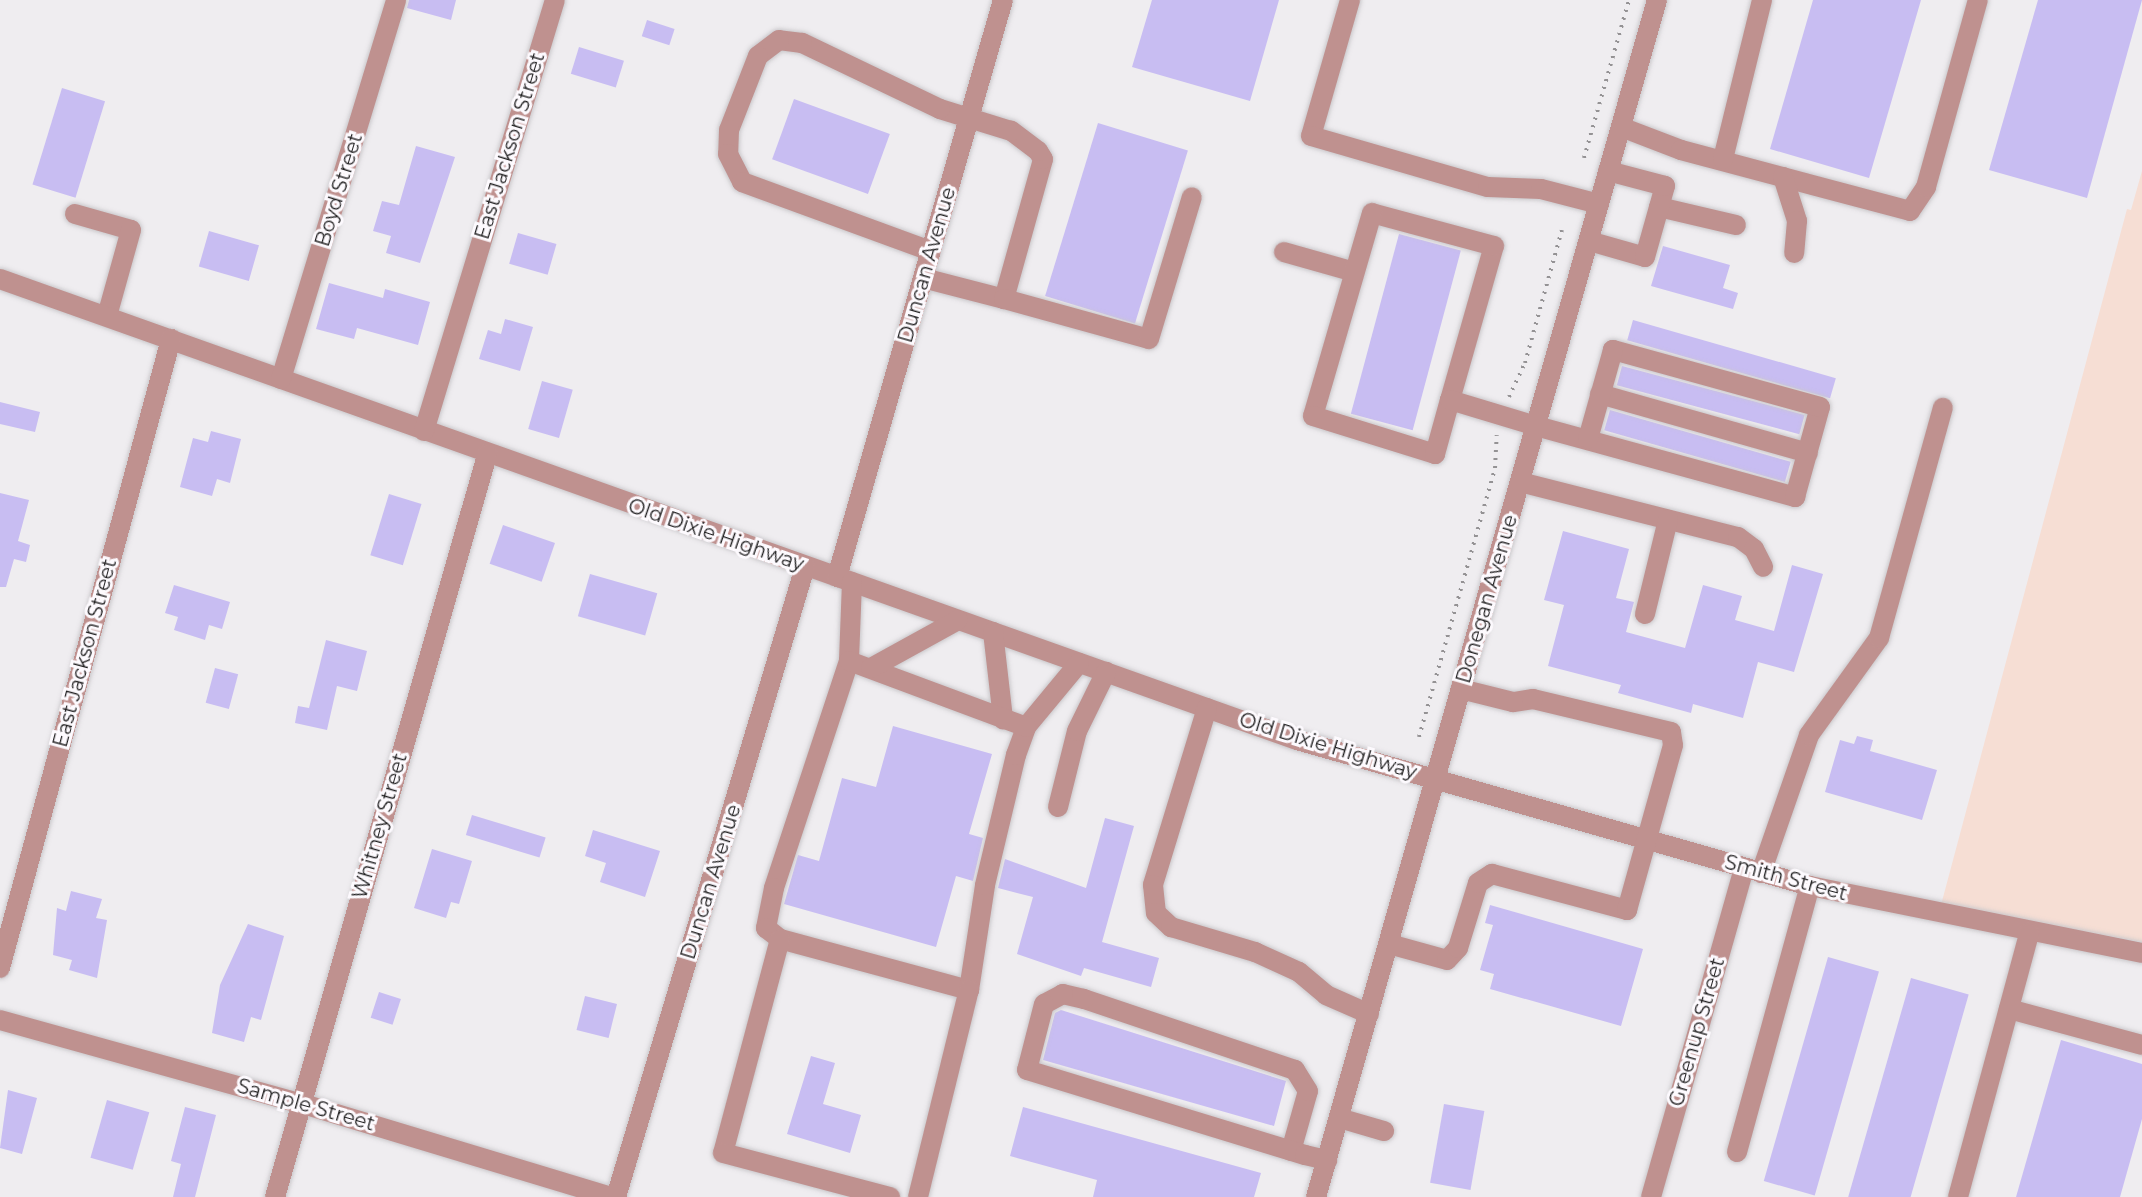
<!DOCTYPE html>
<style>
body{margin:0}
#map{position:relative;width:2142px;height:1197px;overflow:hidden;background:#efedf0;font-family:Montserrat,sans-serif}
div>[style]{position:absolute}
.industrial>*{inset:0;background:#f6ded4}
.building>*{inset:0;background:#c8bdf2;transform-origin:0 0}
.path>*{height:4px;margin-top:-2px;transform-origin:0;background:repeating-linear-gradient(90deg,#949294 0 2px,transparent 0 8px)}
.roads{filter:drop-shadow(0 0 2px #cac8cb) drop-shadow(0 0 2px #cac8cb)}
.minor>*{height:20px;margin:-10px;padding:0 10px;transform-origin:10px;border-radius:10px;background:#bf918f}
span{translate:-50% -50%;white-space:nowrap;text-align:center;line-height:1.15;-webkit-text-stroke:6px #fdfafe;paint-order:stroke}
.street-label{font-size:20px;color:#201f20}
</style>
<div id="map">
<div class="industrial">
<i style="clip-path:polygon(2142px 171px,2142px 942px,1941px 905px,2127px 209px,2131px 210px)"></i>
</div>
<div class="building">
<i style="clip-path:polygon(409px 0,456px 0,451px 20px,407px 8px)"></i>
<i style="clip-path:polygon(1152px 0,1279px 0,1250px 101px,1132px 67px)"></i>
<i style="clip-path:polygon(1813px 0,1921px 0,1869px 178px,1770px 149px)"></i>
<i style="clip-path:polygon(2038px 0,2142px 0,2087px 198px,1989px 170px)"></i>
<i style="left:647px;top:20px;width:29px;height:17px;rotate:18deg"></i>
<i style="left:579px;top:47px;width:47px;height:28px;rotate:17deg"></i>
<i style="left:62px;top:88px;width:45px;height:101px;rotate:17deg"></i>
<i style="left:794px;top:99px;width:102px;height:64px;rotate:20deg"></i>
<i style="left:1098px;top:123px;width:94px;height:181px;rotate:17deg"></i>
<i style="clip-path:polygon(416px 146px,455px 157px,420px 263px,386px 253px,391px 236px,373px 231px,382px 201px,399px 205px)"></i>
<i style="left:209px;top:231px;width:52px;height:37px;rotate:16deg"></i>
<i style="left:518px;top:233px;width:40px;height:32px;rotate:16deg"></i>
<i style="left:1399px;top:234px;width:64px;height:186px;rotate:15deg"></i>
<i style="clip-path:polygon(1663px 246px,1730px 265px,1723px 288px,1738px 293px,1733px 309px,1651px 286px)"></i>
<i style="clip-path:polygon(329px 283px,383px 298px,385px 289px,430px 302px,418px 345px,357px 328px,354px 339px,316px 329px)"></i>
<i style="clip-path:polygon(505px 319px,533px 327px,520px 371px,479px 359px,488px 330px,501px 334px)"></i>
<i style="left:1633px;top:320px;width:211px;height:21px;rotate:16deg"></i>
<i style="left:1622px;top:366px;width:189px;height:20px;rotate:15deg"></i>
<i style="left:542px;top:381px;width:32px;height:50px;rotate:16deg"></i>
<i style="clip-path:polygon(0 402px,40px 412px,35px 432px,0 424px)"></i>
<i style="left:1610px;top:410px;width:188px;height:21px;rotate:16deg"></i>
<i style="clip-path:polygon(211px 431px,241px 439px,230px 483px,217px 479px,212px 496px,180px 487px,193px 438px,208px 442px)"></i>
<i style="clip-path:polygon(0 493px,29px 500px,18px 541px,30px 545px,26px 562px,14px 559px,6px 587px,0 587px)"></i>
<i style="left:389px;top:494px;width:34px;height:64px;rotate:17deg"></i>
<i style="left:503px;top:525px;width:55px;height:41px;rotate:19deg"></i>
<i style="clip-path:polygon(1563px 531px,1629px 549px,1616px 598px,1634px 602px,1626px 632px,1685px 648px,1703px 585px,1742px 596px,1735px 620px,1774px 631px,1792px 565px,1823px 574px,1794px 672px,1758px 662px,1743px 718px,1693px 704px,1691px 713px,1618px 693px,1621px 685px,1548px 666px,1564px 605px,1544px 600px)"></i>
<i style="left:590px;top:574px;width:70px;height:44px;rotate:16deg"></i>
<i style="clip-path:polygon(174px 585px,230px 602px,222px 629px,209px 625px,205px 640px,174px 630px,178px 617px,165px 613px)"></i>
<i style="clip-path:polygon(326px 640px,367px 651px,357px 691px,337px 686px,327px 730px,295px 723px,298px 706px,309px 708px)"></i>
<i style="left:215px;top:668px;width:24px;height:36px;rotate:15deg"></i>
<i style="clip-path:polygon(893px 726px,992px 754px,969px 834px,983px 838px,973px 881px,956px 876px,936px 947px,784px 904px,798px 855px,819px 861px,842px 778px,876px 787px)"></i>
<i style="clip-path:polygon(1857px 736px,1873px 740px,1870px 751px,1937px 770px,1922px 820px,1825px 792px,1840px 740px,1854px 744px)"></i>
<i style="left:472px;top:815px;width:77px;height:21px;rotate:17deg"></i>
<i style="clip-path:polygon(1105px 818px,1134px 826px,1102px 942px,1159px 958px,1151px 987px,1084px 968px,1081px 976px,1017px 954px,1033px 897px,998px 888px,1005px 859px,1086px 888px)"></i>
<i style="clip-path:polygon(593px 830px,660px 851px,645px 897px,600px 882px,606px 863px,585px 856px)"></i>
<i style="clip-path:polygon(432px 849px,472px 861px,459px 904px,451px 902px,446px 918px,414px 908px)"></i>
<i style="clip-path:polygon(71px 891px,102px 899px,96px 918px,107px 920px,97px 978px,69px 970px,72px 960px,53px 955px,57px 908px,66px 911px)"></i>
<i style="clip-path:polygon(1490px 905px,1643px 949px,1621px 1026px,1490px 989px,1494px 974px,1480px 970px,1493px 925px,1485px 923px)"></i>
<i style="clip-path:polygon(248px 924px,284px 936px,261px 1020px,251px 1017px,244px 1042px,212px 1033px,220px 985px)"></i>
<i style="left:1828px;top:957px;width:53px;height:233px;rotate:16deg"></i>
<i style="left:1911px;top:978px;width:60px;height:228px;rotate:16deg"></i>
<i style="left:379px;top:992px;width:23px;height:27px;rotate:18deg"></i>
<i style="left:585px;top:996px;width:33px;height:35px;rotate:14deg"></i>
<i style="clip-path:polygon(1061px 1010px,1286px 1081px,1274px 1126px,1043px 1060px,1055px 1013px)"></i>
<i style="clip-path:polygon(2061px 1040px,2142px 1064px,2142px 1119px,2120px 1197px,2016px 1197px)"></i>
<i style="clip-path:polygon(811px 1056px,835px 1063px,823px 1104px,861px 1115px,850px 1153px,787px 1134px)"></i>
<i style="clip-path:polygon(8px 1090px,37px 1098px,22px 1154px,0 1148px)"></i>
<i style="left:107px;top:1100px;width:44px;height:60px;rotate:16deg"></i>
<i style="left:1444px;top:1104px;width:41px;height:80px;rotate:10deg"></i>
<i style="clip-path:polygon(185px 1107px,216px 1115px,195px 1197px,173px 1197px,181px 1164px,171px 1161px)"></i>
<i style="clip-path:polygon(1023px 1107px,1261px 1173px,1254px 1197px,1093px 1197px,1097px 1180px,1010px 1156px)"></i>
</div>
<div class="path">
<i style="left:1584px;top:158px;width:164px;rotate:-74.1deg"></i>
<i style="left:1509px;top:397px;width:38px;rotate:-65deg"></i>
<i style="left:1525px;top:363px;width:138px;rotate:-74.5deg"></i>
<i style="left:1419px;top:737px;width:280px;rotate:-74.2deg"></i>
<i style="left:1495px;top:468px;width:33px;rotate:-87deg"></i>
</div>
<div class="roads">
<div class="minor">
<i style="left:1350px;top:0;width:141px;rotate:106deg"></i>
<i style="left:1311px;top:136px;width:184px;rotate:16.1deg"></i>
<i style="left:1488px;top:187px;width:53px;rotate:2.2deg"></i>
<i style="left:1541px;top:189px;width:60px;rotate:14.5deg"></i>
<i style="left:1621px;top:127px;width:64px;rotate:21deg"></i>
<i style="left:1681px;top:150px;width:237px;rotate:14.9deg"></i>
<i style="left:1910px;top:211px;width:29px;rotate:-56deg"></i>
<i style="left:1926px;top:187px;width:194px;rotate:-74.5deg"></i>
<i style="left:1723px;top:159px;width:164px;rotate:-76.2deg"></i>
<i style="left:1783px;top:177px;width:46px;rotate:72.3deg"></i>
<i style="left:1797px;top:221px;width:32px;rotate:95deg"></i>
<i style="left:1659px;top:207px;width:79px;rotate:13.2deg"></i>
<i style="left:75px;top:214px;width:58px;rotate:15.9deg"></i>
<i style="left:131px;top:230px;width:89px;rotate:105.6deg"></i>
<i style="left:1589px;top:241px;width:58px;rotate:15.9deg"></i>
<i style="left:1645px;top:257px;width:74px;rotate:-74.3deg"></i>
<i style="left:1665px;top:186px;width:59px;rotate:-165.3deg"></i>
<i style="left:1284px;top:252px;width:73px;rotate:15.9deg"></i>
<i style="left:923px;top:278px;width:84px;rotate:14.5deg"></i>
<i style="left:1004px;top:299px;width:145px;rotate:-74.4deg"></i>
<i style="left:1043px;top:159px;width:9px;rotate:-122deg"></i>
<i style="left:1038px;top:151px;width:34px;rotate:-143deg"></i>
<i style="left:1011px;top:131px;width:74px;rotate:-162.8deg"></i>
<i style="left:940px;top:109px;width:153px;rotate:-154.4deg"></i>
<i style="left:802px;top:43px;width:23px;rotate:-173deg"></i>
<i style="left:779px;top:40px;width:26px;rotate:143deg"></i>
<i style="left:758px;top:56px;width:79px;rotate:111.4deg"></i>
<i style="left:729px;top:130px;width:24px;rotate:92deg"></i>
<i style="left:728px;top:154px;width:31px;rotate:63deg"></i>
<i style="left:742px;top:182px;width:201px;rotate:20.1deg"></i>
<i style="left:0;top:279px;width:1376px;rotate:19.57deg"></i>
<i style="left:1297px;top:740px;width:533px;rotate:15.89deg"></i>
<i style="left:1810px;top:886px;width:339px;rotate:11.4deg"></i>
<i style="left:1004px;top:299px;width:150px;rotate:15.4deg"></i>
<i style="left:1149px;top:339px;width:148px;rotate:-73.2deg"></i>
<i style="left:281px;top:379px;width:396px;rotate:-73.1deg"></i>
<i style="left:1600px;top:394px;width:216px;rotate:15.8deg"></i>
<i style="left:1450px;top:400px;width:160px;rotate:-74.1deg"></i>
<i style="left:1494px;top:246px;width:126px;rotate:-164.9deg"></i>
<i style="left:1372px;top:213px;width:211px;rotate:106.2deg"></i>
<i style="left:1313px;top:416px;width:128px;rotate:17.3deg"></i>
<i style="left:1435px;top:454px;width:56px;rotate:-74.5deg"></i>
<i style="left:1450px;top:400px;width:90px;rotate:16.8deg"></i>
<i style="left:1536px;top:426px;width:269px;rotate:15.3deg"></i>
<i style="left:1795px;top:497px;width:93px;rotate:-74.5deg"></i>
<i style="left:1820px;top:407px;width:215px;rotate:-164.6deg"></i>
<i style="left:1613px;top:350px;width:92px;rotate:105.7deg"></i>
<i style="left:424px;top:431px;width:450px;rotate:-73.1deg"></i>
<i style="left:1520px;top:482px;width:225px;rotate:14.2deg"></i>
<i style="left:1738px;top:537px;width:20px;rotate:37deg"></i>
<i style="left:1754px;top:549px;width:20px;rotate:63deg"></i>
<i style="left:837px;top:577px;width:600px;rotate:-73.95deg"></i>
<i style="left:852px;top:582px;width:79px;rotate:92.2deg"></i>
<i style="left:849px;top:661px;width:239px;rotate:108.3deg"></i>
<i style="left:774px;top:888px;width:41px;rotate:101.3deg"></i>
<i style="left:766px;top:928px;width:18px;rotate:38deg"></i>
<i style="left:780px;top:939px;width:196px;rotate:15.1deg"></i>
<i style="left:969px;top:990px;width:106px;rotate:-81.3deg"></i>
<i style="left:985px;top:885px;width:134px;rotate:-76.6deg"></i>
<i style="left:1016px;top:755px;width:30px;rotate:-70deg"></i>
<i style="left:1026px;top:727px;width:83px;rotate:-50.4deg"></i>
<i style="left:1645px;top:614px;width:97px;rotate:-76.3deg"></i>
<i style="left:993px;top:632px;width:88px;rotate:83.4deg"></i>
<i style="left:849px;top:661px;width:189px;rotate:20.4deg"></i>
<i style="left:871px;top:668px;width:99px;rotate:-28.9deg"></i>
<i style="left:1207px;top:708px;width:185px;rotate:107deg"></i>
<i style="left:1153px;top:885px;width:28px;rotate:84deg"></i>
<i style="left:1156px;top:913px;width:21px;rotate:43deg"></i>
<i style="left:1171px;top:927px;width:88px;rotate:16.6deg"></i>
<i style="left:1255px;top:952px;width:48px;rotate:24.4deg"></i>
<i style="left:1299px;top:972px;width:35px;rotate:40deg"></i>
<i style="left:1326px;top:995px;width:47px;rotate:23.8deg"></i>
<i style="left:1058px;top:807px;width:78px;rotate:-76deg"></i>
<i style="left:1077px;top:731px;width:66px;rotate:-63.8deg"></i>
<i style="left:1761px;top:873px;width:146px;rotate:-70.8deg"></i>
<i style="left:1809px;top:735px;width:120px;rotate:-54.2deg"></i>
<i style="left:1879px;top:638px;width:239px;rotate:-74.5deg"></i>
<i style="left:780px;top:939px;width:221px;rotate:104.9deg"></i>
<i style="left:723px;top:1153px;width:173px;rotate:14.8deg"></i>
<i style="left:1389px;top:944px;width:60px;rotate:15.4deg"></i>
<i style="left:1447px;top:960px;width:16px;rotate:-47deg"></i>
<i style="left:1458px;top:948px;width:68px;rotate:-72.9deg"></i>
<i style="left:1478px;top:883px;width:17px;rotate:-33deg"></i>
<i style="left:1492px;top:874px;width:140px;rotate:14.9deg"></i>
<i style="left:1627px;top:910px;width:171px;rotate:-74.4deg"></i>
<i style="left:1673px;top:745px;width:13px;rotate:-99deg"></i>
<i style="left:1671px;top:732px;width:142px;rotate:-166.6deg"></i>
<i style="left:1533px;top:699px;width:20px;rotate:171deg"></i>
<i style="left:1513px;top:702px;width:54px;rotate:-166deg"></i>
<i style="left:0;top:968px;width:652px;rotate:-74.79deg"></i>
<i style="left:2009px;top:1009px;width:138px;rotate:15.1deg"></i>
<i style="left:0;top:1020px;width:311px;rotate:15.5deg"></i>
<i style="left:300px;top:1103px;width:325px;rotate:16.8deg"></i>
<i style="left:1339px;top:1118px;width:47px;rotate:16.1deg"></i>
<i style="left:1291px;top:1151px;width:62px;rotate:-74.2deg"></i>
<i style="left:1308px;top:1091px;width:25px;rotate:-122deg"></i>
<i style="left:1295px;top:1070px;width:223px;rotate:-161.4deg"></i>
<i style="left:1084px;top:999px;width:22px;rotate:-167deg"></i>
<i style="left:1063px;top:994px;width:21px;rotate:152deg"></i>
<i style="left:1044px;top:1004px;width:68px;rotate:104.4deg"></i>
<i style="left:1027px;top:1070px;width:291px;rotate:17deg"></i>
<i style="left:1305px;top:1155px;width:23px;rotate:13deg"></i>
<i style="left:1737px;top:1152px;width:276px;rotate:-74.7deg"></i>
<i style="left:275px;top:1197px;width:772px;rotate:-74.05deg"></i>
<i style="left:616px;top:1197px;width:658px;rotate:-73.3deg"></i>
<i style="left:918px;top:1197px;width:213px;rotate:-76.2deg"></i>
<i style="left:1316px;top:1197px;width:1245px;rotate:-74.1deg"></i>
<i style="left:1651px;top:1197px;width:342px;rotate:-74.2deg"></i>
<i style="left:1958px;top:1197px;width:273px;rotate:-74.9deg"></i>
</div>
</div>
<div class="street-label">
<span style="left:510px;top:146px;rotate:-73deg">East Jackson Street</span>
<span style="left:339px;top:190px;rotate:-73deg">Boyd Street</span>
<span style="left:927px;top:265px;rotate:-74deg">Duncan Avenue</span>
<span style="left:716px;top:535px;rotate:19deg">Old Dixie Highway</span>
<span style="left:1487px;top:599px;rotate:-74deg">Donegan Avenue</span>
<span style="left:85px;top:653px;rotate:-75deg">East Jackson Street</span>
<span style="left:1328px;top:746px;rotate:17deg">Old Dixie Highway</span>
<span style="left:380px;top:826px;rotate:-74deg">Whitney Street</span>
<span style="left:1786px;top:878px;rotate:15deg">Smith Street</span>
<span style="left:711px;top:882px;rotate:-73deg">Duncan Avenue</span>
<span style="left:1697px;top:1032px;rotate:-74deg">Greenup Street</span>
<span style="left:306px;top:1105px;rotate:16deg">Sample Street</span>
</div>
</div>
